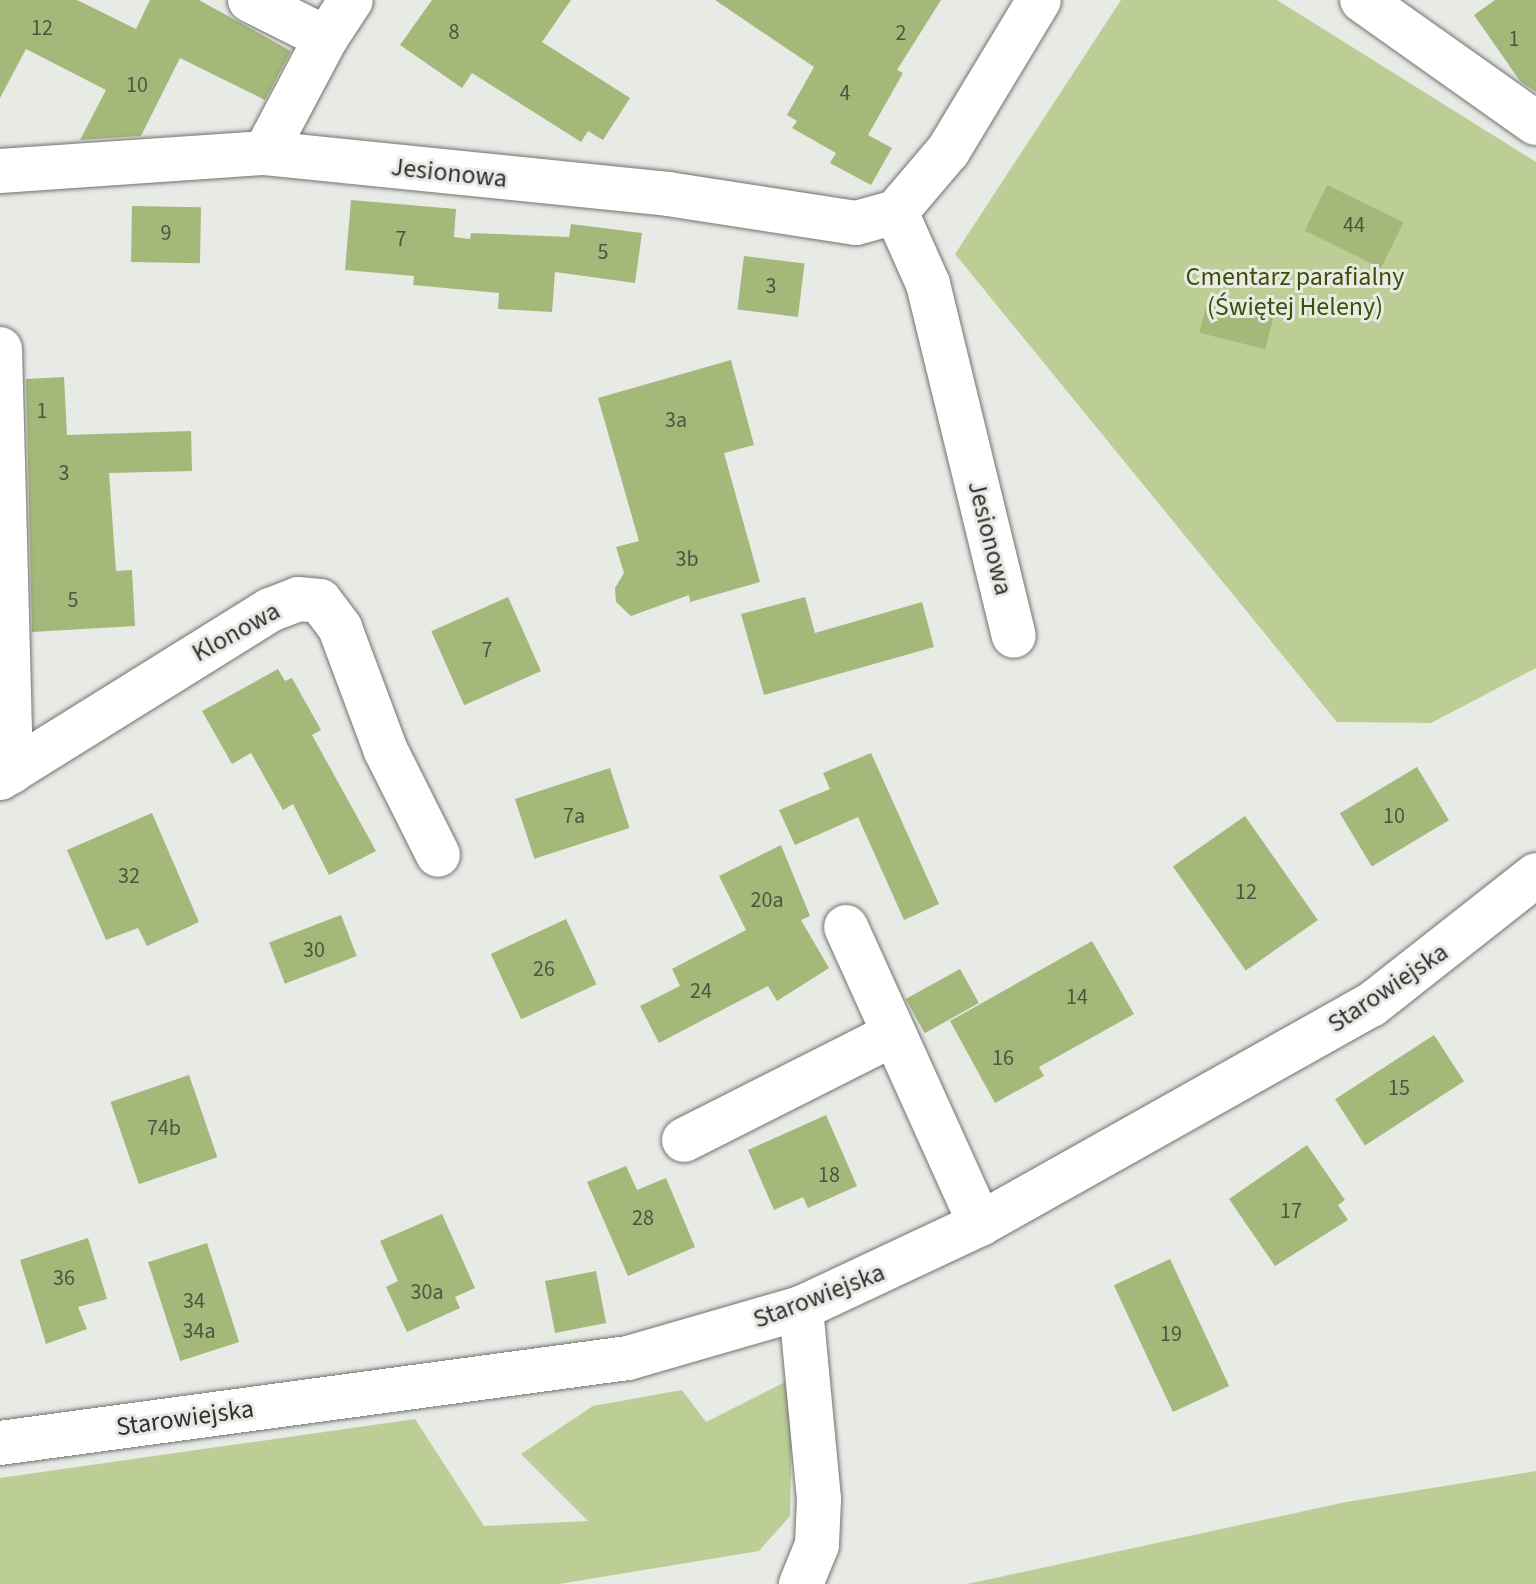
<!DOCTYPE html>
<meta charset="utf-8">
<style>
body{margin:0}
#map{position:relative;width:1536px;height:1584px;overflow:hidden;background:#e8eae6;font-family:"Source Sans 3",sans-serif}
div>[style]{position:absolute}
.green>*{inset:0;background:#bcce96}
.building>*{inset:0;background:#a4b87a;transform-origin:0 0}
.roads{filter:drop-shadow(0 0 2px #727370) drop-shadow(0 0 2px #727370)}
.minor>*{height:44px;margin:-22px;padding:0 22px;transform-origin:22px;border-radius:22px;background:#fff}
span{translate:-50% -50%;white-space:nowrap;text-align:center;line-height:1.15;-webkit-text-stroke:6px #e8eae6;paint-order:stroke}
.number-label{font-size:22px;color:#4e5442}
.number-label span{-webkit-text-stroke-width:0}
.street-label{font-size:26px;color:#313230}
.park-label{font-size:26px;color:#3f4f06}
</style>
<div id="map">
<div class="green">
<i style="clip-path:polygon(1121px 0,1277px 0,1536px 162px,1536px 668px,1431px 723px,1337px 722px,955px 254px)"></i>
<i style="clip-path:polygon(793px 1378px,790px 1516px,759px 1551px,559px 1584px,0 1584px,0 1478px,415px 1419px,484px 1526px,588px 1521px,521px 1454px,593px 1406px,682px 1390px,706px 1422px)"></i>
<i style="clip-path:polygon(1536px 1471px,1536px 1584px,967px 1584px,1346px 1502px)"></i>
</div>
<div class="building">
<i style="clip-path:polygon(0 0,77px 0,136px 29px,150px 0,199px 0,291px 51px,265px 100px,180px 58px,141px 136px,80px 140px,106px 90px,26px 49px,0 98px)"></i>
<i style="clip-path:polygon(432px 0,571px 0,542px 42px,630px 98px,603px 140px,588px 131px,581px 142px,472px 73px,462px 88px,400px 45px)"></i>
<i style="clip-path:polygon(715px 0,941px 0,897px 70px,903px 73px,868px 135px,892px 148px,871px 185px,830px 163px,836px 153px,792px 128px,797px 121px,787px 115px,814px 67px)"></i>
<i style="clip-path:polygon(1495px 0,1536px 0,1536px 92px,1520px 81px,1474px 15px)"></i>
<i style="left:1327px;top:185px;width:85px;height:51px;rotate:26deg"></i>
<i style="clip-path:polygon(351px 200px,456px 209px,454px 237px,470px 239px,471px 233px,569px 237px,571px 224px,642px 233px,635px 283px,555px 272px,552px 312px,498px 309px,499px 293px,413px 285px,414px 276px,345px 270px)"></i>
<i style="left:132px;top:206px;width:69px;height:56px;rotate:1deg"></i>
<i style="left:744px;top:256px;width:61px;height:54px;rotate:7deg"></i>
<i style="left:1209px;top:294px;width:68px;height:40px;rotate:14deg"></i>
<i style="clip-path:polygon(731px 360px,754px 445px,724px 453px,760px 582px,690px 602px,689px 595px,631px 616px,616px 602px,615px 588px,624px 573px,616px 547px,639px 541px,598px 398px)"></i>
<i style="clip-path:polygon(64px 377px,67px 435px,191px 431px,192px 471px,109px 473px,116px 571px,132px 570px,135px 626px,32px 632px,26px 379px)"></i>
<i style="left:508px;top:597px;width:81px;height:84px;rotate:66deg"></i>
<i style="clip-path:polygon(805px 597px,815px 633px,922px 602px,934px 647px,764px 695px,741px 614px)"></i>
<i style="clip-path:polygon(278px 669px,285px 681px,292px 678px,321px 730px,312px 735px,376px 851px,329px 875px,293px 804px,283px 810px,251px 753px,232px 764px,202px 711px)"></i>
<i style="clip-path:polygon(871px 753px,939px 904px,904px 920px,858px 817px,795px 845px,779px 810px,830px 789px,823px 773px)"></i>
<i style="left:1417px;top:767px;width:62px;height:90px;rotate:59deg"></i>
<i style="left:610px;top:768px;width:63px;height:100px;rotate:72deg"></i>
<i style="clip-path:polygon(152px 813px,199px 922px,147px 946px,138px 928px,106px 940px,67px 850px)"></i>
<i style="left:1245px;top:816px;width:127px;height:88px;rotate:55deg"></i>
<i style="clip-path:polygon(781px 845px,810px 916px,801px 920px,829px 968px,777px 1001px,768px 986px,659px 1043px,640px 1006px,680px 986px,672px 969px,746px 930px,719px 876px)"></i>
<i style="left:341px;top:915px;width:44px;height:77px;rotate:69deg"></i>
<i style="left:566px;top:919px;width:72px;height:83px;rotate:65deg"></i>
<i style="clip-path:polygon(1092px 941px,1134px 1014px,1039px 1067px,1044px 1076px,995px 1103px,950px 1021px)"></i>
<i style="left:960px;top:969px;width:39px;height:62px;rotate:61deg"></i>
<i style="left:1434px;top:1035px;width:55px;height:118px;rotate:57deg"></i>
<i style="left:189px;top:1075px;width:87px;height:83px;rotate:71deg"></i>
<i style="clip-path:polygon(826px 1115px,857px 1186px,808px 1208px,803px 1197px,774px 1210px,748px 1150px)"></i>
<i style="clip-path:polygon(1307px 1145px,1345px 1200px,1338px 1205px,1348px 1220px,1275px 1266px,1229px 1199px)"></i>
<i style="clip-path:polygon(626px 1166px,637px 1190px,666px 1178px,695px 1247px,628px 1276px,587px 1182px)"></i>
<i style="clip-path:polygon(442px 1214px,475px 1288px,455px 1297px,460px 1308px,407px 1332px,386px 1287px,398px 1281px,380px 1241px)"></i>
<i style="clip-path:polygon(88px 1238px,107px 1299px,78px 1307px,87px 1329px,46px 1344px,20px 1260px)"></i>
<i style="left:207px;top:1243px;width:104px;height:62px;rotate:72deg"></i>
<i style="left:1170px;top:1259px;width:140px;height:62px;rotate:65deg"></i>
<i style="left:596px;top:1271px;width:53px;height:52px;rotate:79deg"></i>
</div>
<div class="roads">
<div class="minor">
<i style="left:250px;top:0;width:85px;rotate:26.6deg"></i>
<i style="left:326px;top:38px;width:45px;rotate:-56.7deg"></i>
<i style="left:1362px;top:0;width:213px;rotate:35.3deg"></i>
<i style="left:265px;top:153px;width:130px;rotate:-62.1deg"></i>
<i style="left:0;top:171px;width:266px;rotate:-3.9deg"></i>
<i style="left:265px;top:153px;width:405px;rotate:5.8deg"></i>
<i style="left:668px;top:194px;width:190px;rotate:8.8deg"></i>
<i style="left:856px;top:223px;width:41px;rotate:-15.4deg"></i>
<i style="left:896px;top:212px;width:80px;rotate:-49.6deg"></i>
<i style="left:948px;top:151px;width:176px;rotate:-58.9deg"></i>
<i style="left:896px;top:212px;width:79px;rotate:66deg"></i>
<i style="left:928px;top:284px;width:362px;rotate:76.3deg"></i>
<i style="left:0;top:349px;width:423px;rotate:88.5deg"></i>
<i style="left:0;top:778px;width:318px;rotate:-31.9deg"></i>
<i style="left:270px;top:610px;width:30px;rotate:-21deg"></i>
<i style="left:298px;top:599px;width:22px;rotate:5deg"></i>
<i style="left:320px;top:601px;width:34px;rotate:53deg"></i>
<i style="left:340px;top:628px;width:131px;rotate:69.5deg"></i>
<i style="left:386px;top:751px;width:116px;rotate:63.4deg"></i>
<i style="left:846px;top:927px;width:326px;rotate:65.7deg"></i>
<i style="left:684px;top:1140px;width:235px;rotate:-26.8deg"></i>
<i style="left:0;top:1443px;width:634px;rotate:-7.71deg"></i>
<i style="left:628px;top:1358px;width:180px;rotate:-16.1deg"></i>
<i style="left:801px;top:1308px;width:198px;rotate:-25.1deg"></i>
<i style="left:980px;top:1224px;width:448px;rotate:-29.3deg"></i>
<i style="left:1371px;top:1005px;width:210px;rotate:-38.2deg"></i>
<i style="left:801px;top:1584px;width:42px;rotate:-67.7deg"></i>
<i style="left:817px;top:1545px;width:46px;rotate:-87.5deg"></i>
<i style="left:819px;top:1499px;width:192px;rotate:-95.4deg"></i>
</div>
</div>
<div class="number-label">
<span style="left:42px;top:29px">12</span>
<span style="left:454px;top:33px">8</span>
<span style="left:901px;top:34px">2</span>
<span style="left:1514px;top:40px">1</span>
<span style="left:137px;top:86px">10</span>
<span style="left:845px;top:94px">4</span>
<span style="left:1354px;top:226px">44</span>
<span style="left:166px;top:234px">9</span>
<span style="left:401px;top:240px">7</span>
<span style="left:603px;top:253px">5</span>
<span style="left:771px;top:287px">3</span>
<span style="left:42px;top:412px">1</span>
<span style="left:676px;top:421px">3a</span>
<span style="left:64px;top:474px">3</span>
<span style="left:687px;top:560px">3b</span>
<span style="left:73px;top:601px">5</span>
<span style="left:487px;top:651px">7</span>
<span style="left:574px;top:817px">7a</span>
<span style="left:1394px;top:817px">10</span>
<span style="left:129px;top:877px">32</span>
<span style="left:1246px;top:893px">12</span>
<span style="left:767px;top:901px">20a</span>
<span style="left:314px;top:951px">30</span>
<span style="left:544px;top:970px">26</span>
<span style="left:701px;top:992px">24</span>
<span style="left:1077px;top:998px">14</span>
<span style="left:1003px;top:1059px">16</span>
<span style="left:1399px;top:1089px">15</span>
<span style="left:164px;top:1129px">74b</span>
<span style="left:829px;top:1176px">18</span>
<span style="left:1291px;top:1212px">17</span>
<span style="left:643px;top:1219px">28</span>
<span style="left:64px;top:1279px">36</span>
<span style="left:427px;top:1293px">30a</span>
<span style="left:194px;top:1302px">34</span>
<span style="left:199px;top:1332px">34a</span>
<span style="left:1171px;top:1335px">19</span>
</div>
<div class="street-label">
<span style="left:449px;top:173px;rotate:6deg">Jesionowa</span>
<span style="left:990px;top:538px;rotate:76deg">Jesionowa</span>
<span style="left:236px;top:632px;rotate:-29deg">Klonowa</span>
<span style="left:1388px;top:988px;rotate:-34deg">Starowiejska</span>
<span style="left:819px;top:1296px;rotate:-21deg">Starowiejska</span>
<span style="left:185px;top:1418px;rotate:-8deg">Starowiejska</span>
</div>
<div class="park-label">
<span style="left:1295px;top:292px">Cmentarz parafialny<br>(Świętej Heleny)</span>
</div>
</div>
